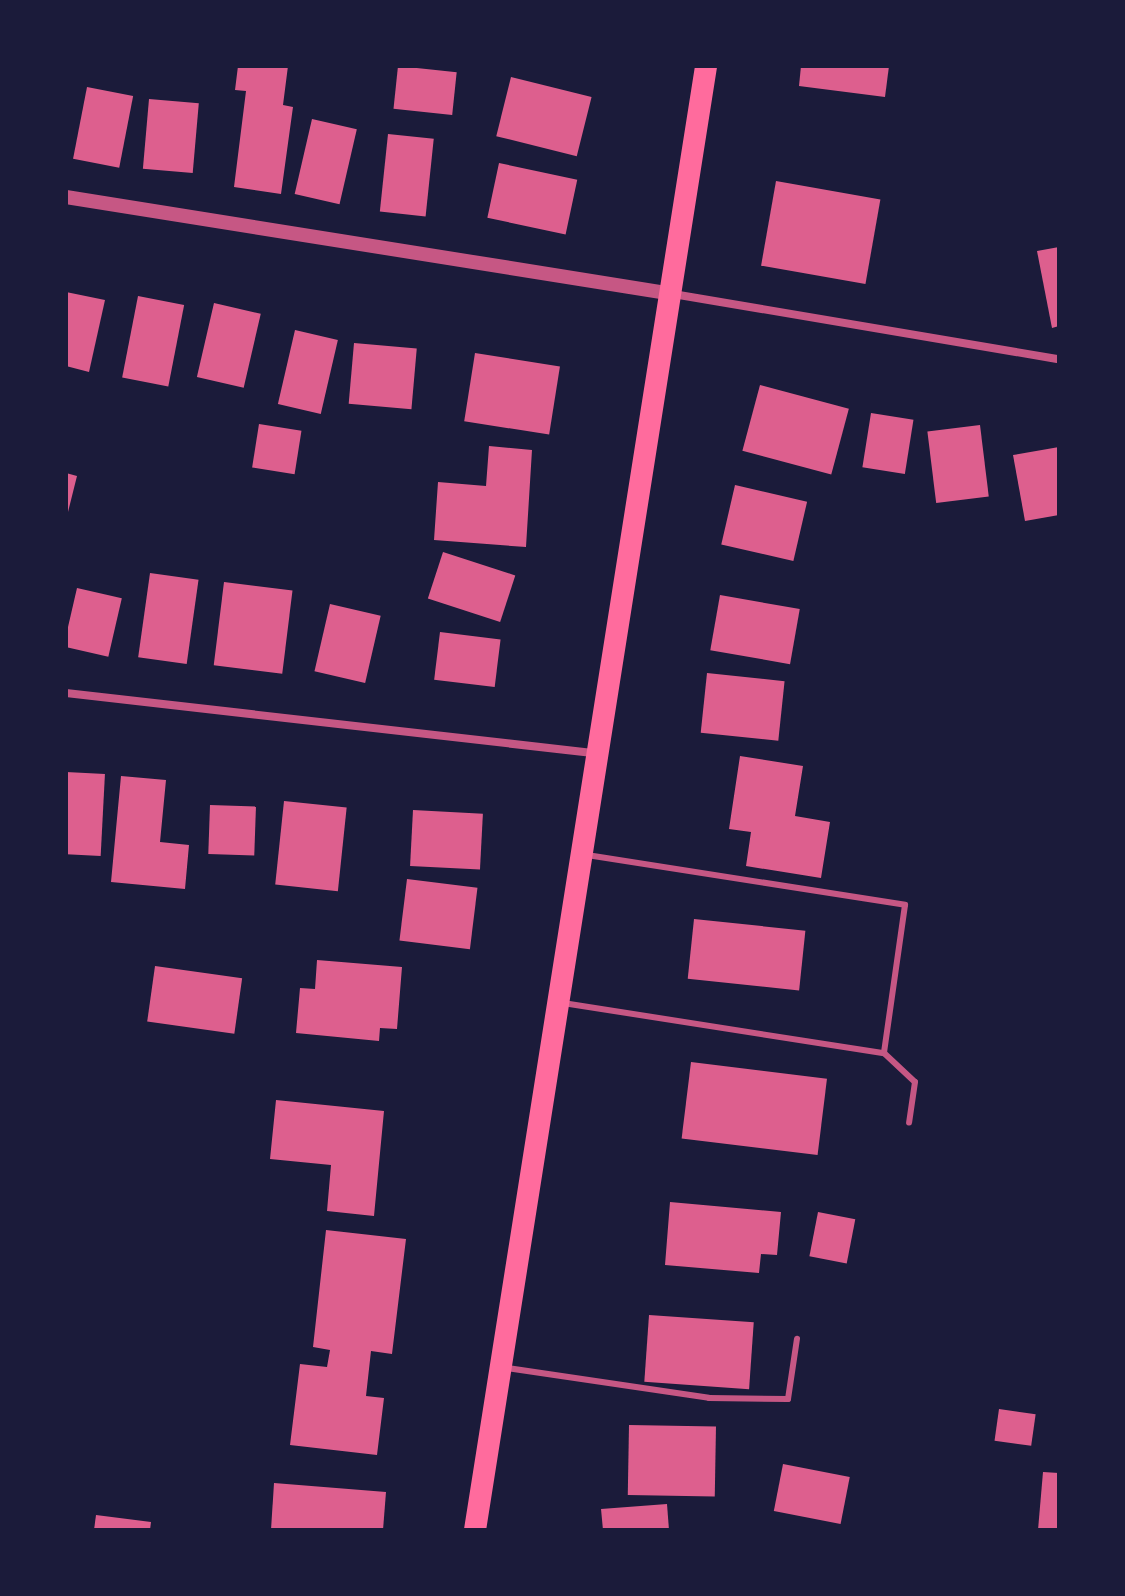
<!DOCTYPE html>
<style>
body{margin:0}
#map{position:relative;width:1125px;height:1596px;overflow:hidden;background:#1b1b3a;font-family:"Zilla Slab",serif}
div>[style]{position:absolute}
.building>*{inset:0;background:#dd5f8e;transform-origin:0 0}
.service>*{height:6px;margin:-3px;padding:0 3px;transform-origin:3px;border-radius:3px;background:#c65784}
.minor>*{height:8px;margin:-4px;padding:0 4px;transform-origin:4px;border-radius:4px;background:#c65784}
.tertiary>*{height:14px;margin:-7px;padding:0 7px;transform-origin:7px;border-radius:7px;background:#c65784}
.trunk>*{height:22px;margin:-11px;padding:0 11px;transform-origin:11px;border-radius:11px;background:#ff6b9d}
span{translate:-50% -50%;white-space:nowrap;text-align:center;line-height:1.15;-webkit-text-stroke:6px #1b1b3a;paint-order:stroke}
.frame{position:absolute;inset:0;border:68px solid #1b1b3a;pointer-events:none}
</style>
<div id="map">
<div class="building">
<i style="clip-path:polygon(238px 66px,288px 66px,283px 105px,293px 107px,281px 194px,234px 187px,246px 91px,235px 90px)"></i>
<i style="left:398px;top:66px;width:59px;height:43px;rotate:6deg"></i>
<i style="clip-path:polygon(801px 66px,889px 66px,885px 97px,799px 86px)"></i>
<i style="left:511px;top:77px;width:83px;height:61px;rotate:14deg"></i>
<i style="left:87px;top:87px;width:47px;height:73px;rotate:11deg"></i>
<i style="left:149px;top:99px;width:50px;height:70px;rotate:5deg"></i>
<i style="left:312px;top:119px;width:46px;height:77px;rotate:13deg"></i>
<i style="left:388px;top:134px;width:46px;height:78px;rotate:6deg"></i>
<i style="left:499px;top:163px;width:80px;height:56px;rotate:12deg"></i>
<i style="left:776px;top:181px;width:106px;height:86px;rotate:10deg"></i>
<i style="clip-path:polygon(1059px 247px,1059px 326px,1052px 328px,1037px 251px)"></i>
<i style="clip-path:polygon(66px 292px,105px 300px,89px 372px,66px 366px)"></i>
<i style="left:138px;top:296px;width:47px;height:83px;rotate:11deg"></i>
<i style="left:214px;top:303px;width:48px;height:76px;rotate:13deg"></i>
<i style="left:295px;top:330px;width:44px;height:76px;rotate:13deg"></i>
<i style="left:354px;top:343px;width:63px;height:61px;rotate:5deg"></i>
<i style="left:475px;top:353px;width:86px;height:69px;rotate:9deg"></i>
<i style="left:760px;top:385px;width:92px;height:68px;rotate:15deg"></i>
<i style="left:871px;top:413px;width:43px;height:55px;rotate:9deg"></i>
<i style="left:259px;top:424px;width:43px;height:44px;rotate:9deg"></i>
<i style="left:980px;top:425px;width:72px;height:53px;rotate:83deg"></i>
<i style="clip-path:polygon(489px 446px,532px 450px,526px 547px,434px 540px,438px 482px,486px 486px)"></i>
<i style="clip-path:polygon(1059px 447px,1059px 515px,1025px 521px,1013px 455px)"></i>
<i style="clip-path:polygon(66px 473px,77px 476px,67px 516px,66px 516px)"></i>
<i style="left:735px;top:485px;width:74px;height:61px;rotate:13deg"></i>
<i style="left:443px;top:552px;width:76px;height:49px;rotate:18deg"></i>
<i style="left:150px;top:573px;width:49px;height:85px;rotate:8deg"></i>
<i style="left:224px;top:582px;width:69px;height:84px;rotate:7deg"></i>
<i style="left:77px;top:588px;width:46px;height:60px;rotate:13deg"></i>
<i style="left:720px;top:595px;width:81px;height:56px;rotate:10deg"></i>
<i style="left:330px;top:604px;width:52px;height:69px;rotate:13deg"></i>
<i style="left:440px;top:632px;width:61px;height:48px;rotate:7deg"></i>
<i style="left:707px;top:673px;width:78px;height:60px;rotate:6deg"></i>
<i style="clip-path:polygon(740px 756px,803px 766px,795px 816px,830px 822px,821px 878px,746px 866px,751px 832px,729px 829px)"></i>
<i style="left:66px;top:772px;width:39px;height:82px;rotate:3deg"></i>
<i style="clip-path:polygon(121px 776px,166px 780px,160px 842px,189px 845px,185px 889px,111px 882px)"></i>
<i style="left:284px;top:801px;width:63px;height:84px;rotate:6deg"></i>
<i style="left:210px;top:805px;width:46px;height:49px;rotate:2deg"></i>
<i style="left:413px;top:810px;width:70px;height:56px;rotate:3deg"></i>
<i style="left:407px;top:879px;width:71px;height:62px;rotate:7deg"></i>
<i style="left:694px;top:919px;width:112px;height:60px;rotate:6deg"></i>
<i style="clip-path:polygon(317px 960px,402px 967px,397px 1029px,380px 1028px,379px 1041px,296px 1033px,300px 988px,315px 989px)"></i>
<i style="left:155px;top:966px;width:88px;height:56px;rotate:8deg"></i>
<i style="left:691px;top:1062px;width:137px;height:77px;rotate:7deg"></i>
<i style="clip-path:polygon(276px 1100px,384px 1111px,374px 1216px,327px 1211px,331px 1165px,270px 1159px)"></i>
<i style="clip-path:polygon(670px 1202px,781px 1212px,777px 1255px,761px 1254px,759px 1273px,665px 1265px)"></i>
<i style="left:818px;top:1212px;width:38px;height:45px;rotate:11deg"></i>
<i style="clip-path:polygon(326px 1230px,406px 1239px,392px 1354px,371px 1351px,366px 1396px,384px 1398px,377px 1455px,290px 1445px,300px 1364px,327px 1367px,330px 1350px,313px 1347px)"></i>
<i style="left:649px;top:1315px;width:105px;height:67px;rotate:4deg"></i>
<i style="left:999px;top:1409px;width:37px;height:32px;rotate:8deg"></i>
<i style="left:629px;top:1425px;width:87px;height:70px;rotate:1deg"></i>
<i style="left:783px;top:1464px;width:68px;height:48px;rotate:11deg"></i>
<i style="clip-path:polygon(1043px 1472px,1059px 1473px,1059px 1530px,1038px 1530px)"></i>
<i style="clip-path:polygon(274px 1483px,386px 1492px,383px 1530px,271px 1530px)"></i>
<i style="clip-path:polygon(667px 1504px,669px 1530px,603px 1530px,601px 1509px)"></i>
<i style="clip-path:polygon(96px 1515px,151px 1522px,150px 1530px,94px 1530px)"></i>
</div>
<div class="service">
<i style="left:587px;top:855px;width:322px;rotate:8.9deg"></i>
<i style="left:905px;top:905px;width:149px;rotate:98.1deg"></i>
<i style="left:884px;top:1053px;width:42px;rotate:43.1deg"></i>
<i style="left:915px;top:1082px;width:41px;rotate:98.3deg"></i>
<i style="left:563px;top:1003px;width:325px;rotate:8.9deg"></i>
<i style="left:507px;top:1368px;width:204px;rotate:8.4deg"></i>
<i style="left:709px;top:1398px;width:79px;rotate:0.7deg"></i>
<i style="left:788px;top:1399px;width:61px;rotate:-81.5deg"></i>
</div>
<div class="minor">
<i style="left:673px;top:294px;width:391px;rotate:9.6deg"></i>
<i style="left:66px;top:693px;width:530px;rotate:6.5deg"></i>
</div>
<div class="tertiary">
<i style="left:66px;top:197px;width:609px;rotate:9.08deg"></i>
</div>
<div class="trunk">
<i style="left:475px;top:1530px;width:1482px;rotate:-81.03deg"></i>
</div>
<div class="frame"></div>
</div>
